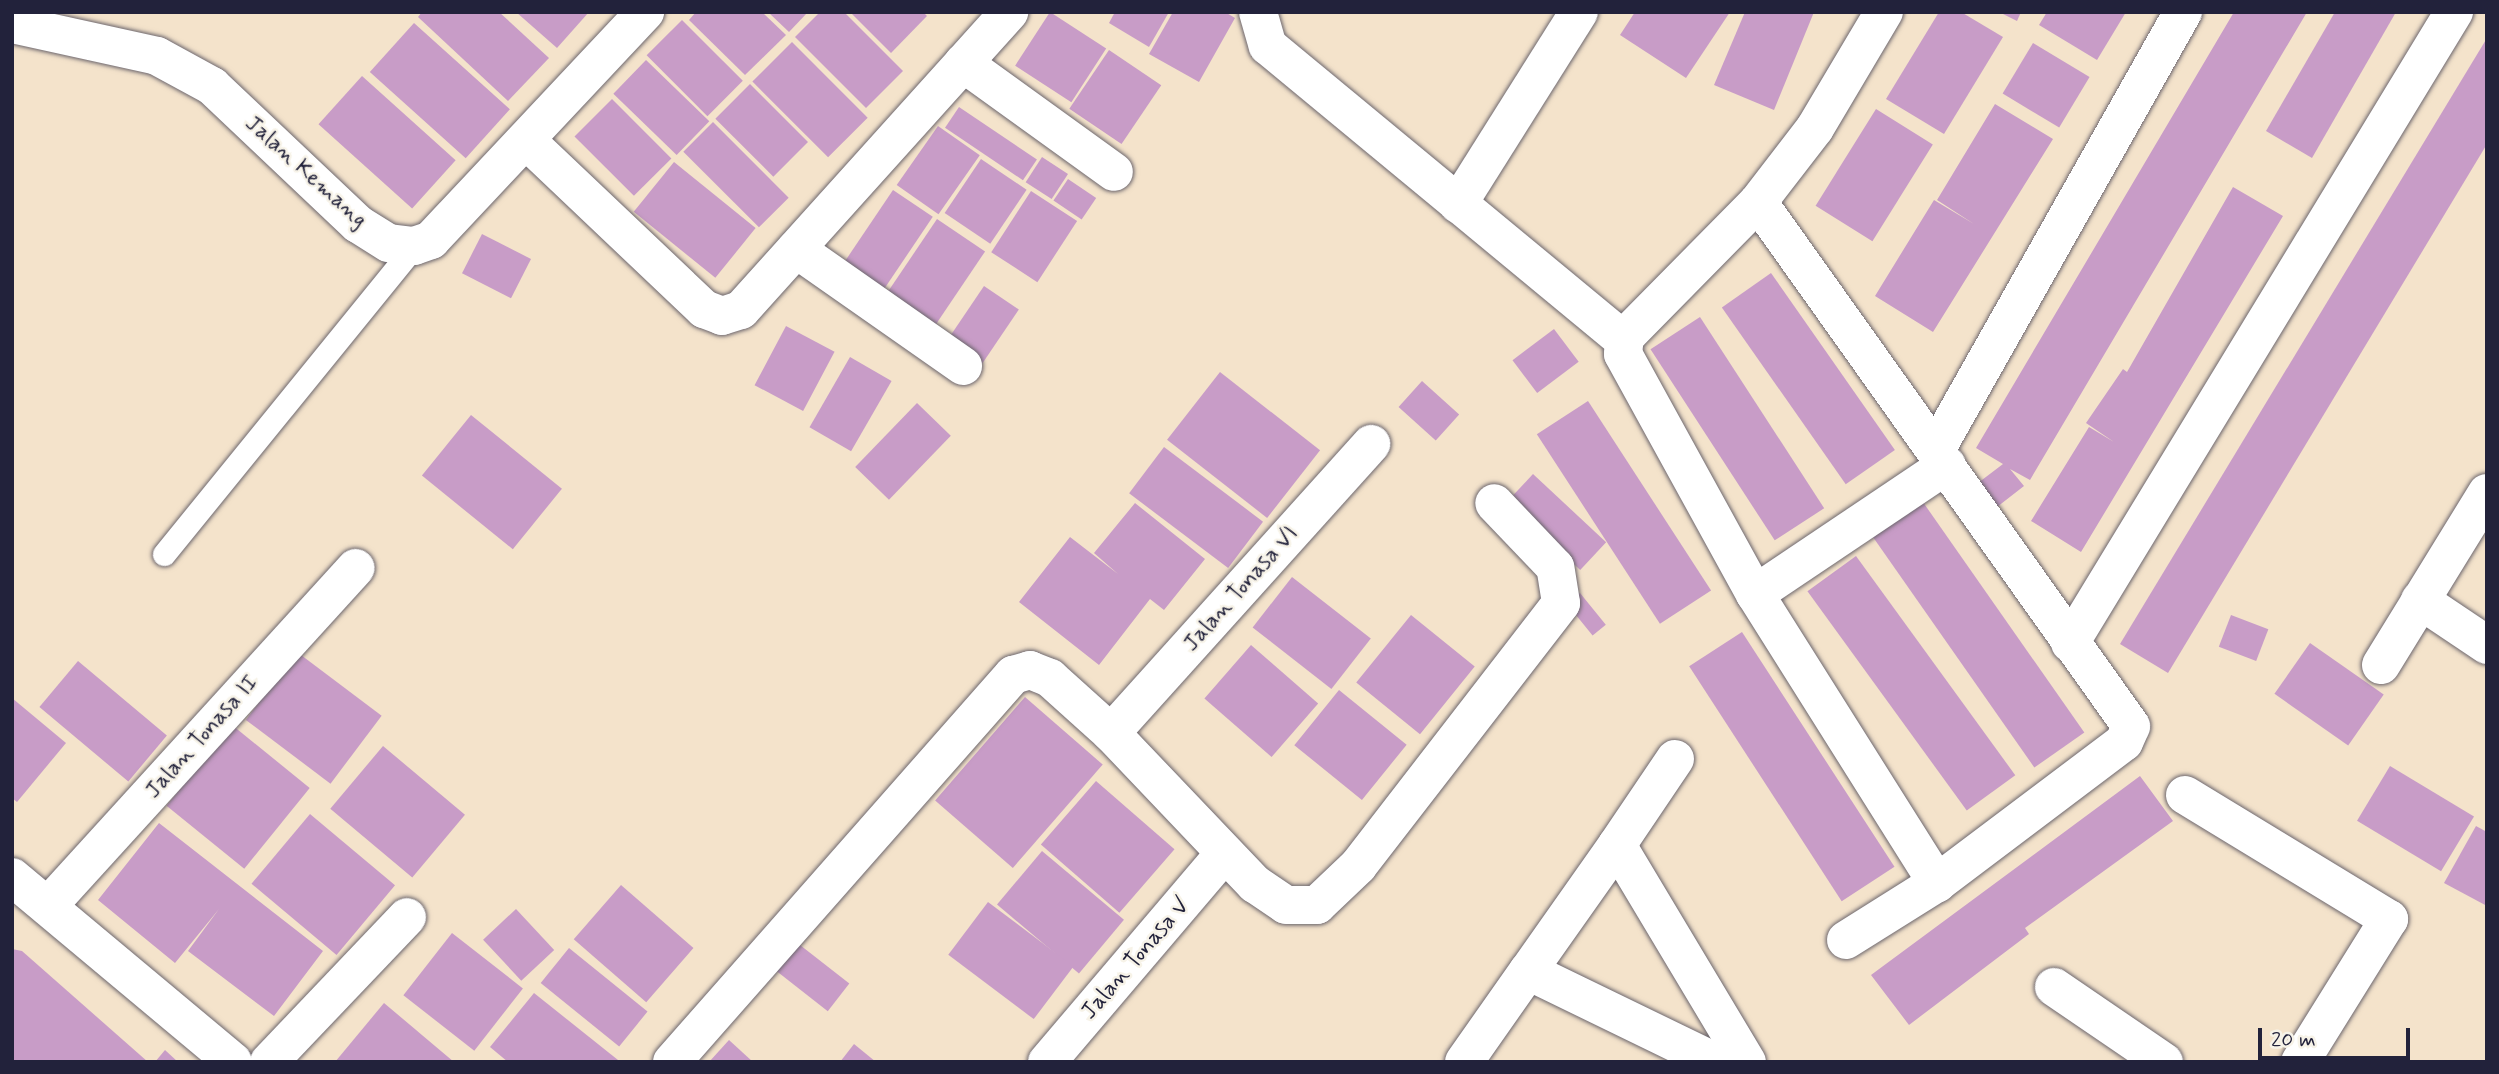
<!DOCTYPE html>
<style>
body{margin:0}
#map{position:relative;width:2499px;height:1074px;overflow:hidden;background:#f4e3cb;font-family:Mynerve,sans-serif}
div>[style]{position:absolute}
.building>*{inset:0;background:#c89cc7;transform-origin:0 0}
.roads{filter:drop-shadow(0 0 2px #6c666d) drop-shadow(0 0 2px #6c666d)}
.service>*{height:23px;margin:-11.5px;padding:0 11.5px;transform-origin:11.5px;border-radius:11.5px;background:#fff}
.minor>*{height:38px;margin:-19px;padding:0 19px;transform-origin:19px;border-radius:19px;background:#fff}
span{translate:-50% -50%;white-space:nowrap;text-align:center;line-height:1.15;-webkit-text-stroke:5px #f7f3e8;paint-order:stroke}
.street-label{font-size:23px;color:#22223b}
.frame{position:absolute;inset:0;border:14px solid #22223b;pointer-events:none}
.scale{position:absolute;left:2258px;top:1028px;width:152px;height:32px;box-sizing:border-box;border:4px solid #22223b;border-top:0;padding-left:9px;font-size:21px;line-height:24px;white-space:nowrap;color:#22223b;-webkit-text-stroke:5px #f7f3e8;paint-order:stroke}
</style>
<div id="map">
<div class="building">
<i style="clip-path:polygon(422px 12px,499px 12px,549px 58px,508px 101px,418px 17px)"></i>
<i style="clip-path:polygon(516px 12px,589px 12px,557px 48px)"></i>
<i style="clip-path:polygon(696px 12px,762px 12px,786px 35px,745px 75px,689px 20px)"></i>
<i style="clip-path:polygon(768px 12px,808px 12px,789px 32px)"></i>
<i style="clip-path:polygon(820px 12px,844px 12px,903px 71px,866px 108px,795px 37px)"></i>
<i style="clip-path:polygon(850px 12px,923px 12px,927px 16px,891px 53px)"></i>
<i style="left:1050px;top:12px;width:67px;height:64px;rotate:33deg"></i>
<i style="clip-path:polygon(1115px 12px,1169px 12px,1149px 47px,1109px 23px)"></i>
<i style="clip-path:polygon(1173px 12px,1225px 12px,1235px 18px,1199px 82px,1149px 54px)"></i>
<i style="clip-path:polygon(1635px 12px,1730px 12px,1686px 78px,1620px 35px)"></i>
<i style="clip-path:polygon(1745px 12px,1814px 12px,1774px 110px,1714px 85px)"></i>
<i style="clip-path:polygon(1939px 12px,1961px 12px,2003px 37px,1944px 134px,1886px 99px)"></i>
<i style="clip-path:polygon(1999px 12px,2021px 12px,2017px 21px)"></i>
<i style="clip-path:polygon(2047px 12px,2126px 12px,2097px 60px,2039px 25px)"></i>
<i style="clip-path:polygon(2234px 12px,2307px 12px,2030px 480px,2010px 469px,2024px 486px,1997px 507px,1978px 483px,2003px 464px,1976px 448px)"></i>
<i style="clip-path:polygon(2335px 12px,2396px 12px,2312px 158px,2266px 131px)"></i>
<i style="left:682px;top:20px;width:86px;height:50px;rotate:45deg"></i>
<i style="left:414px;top:23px;width:129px;height:66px;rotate:42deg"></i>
<i style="clip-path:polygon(2487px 38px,2487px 144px,2168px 673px,2120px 644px)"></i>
<i style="left:792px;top:42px;width:107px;height:56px;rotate:45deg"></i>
<i style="left:2033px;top:43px;width:66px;height:59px;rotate:31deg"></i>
<i style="left:1109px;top:50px;width:63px;height:71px;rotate:34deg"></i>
<i style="left:646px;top:60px;width:88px;height:47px;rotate:44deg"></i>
<i style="left:362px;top:76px;width:126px;height:65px;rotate:42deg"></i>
<i style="left:750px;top:84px;width:82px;height:49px;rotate:45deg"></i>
<i style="left:612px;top:99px;width:84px;height:53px;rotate:45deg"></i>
<i style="clip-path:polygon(1995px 104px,2053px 139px,1933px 332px,1875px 296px,1934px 200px,1974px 224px,1937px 200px)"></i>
<i style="left:959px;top:107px;width:94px;height:25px;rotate:34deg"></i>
<i style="left:1876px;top:109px;width:67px;height:114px;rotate:32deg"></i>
<i style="left:713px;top:122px;width:107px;height:42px;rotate:45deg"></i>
<i style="left:938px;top:126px;width:51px;height:72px;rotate:35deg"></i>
<i style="left:1042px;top:157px;width:31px;height:30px;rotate:33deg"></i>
<i style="left:981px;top:159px;width:55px;height:65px;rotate:34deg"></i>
<i style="left:674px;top:162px;width:105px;height:64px;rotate:39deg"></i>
<i style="left:1068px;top:179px;width:34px;height:26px;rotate:34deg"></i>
<i style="clip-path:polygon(2233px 187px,2283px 216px,2081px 552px,2031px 521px,2089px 427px,2114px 442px,2086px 423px,2123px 369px,2127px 372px)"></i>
<i style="left:893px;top:190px;width:48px;height:100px;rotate:34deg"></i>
<i style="left:1031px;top:191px;width:55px;height:73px;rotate:33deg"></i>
<i style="left:937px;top:219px;width:58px;height:99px;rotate:34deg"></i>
<i style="left:482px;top:234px;width:55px;height:44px;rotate:27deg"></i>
<i style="left:1771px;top:273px;width:216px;height:60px;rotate:55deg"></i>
<i style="left:984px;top:286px;width:42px;height:68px;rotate:34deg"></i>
<i style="left:1700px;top:317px;width:228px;height:59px;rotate:57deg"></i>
<i style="left:786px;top:326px;width:55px;height:67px;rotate:28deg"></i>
<i style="left:1554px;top:329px;width:41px;height:52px;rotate:53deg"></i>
<i style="left:850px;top:357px;width:48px;height:81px;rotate:30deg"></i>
<i style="left:1220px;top:372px;width:127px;height:86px;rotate:38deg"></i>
<i style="left:1422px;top:381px;width:50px;height:35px;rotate:42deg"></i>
<i style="left:1588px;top:401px;width:226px;height:61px;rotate:57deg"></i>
<i style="left:917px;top:403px;width:47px;height:89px;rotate:44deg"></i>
<i style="left:471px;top:415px;width:117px;height:78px;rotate:39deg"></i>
<i style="left:1164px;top:447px;width:124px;height:58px;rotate:37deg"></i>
<i style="left:1533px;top:474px;width:100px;height:38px;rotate:43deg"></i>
<i style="left:1918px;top:495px;width:290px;height:61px;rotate:55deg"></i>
<i style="clip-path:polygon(1135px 503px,1205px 559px,1164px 610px,1150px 599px,1099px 665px,1019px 602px,1070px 537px,1118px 574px,1094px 553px)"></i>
<i style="left:1856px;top:556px;width:271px;height:60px;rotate:54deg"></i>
<i style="left:1292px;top:577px;width:100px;height:64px;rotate:38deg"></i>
<i style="left:1580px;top:593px;width:41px;height:17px;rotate:51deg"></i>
<i style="left:1411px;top:615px;width:82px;height:87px;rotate:39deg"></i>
<i style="left:2231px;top:615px;width:40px;height:34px;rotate:21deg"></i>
<i style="left:1742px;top:632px;width:280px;height:63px;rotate:57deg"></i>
<i style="left:2310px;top:643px;width:90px;height:62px;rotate:35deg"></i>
<i style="left:1251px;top:645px;width:89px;height:71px;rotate:41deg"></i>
<i style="left:297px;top:652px;width:106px;height:85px;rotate:37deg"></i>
<i style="left:78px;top:661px;width:116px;height:60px;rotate:40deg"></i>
<i style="left:1339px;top:690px;width:87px;height:71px;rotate:39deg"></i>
<i style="left:1025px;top:697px;width:103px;height:137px;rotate:41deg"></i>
<i style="clip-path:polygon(12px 698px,66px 743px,17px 802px,12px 798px)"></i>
<i style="left:232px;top:725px;width:100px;height:104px;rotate:39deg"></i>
<i style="left:383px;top:746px;width:107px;height:82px;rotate:40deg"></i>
<i style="left:2390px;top:766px;width:98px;height:64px;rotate:31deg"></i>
<i style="clip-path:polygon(2140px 776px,2173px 821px,2025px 928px,2029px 934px,1909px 1025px,1871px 975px)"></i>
<i style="left:1096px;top:781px;width:104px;height:84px;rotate:41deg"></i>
<i style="left:310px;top:814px;width:111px;height:91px;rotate:40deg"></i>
<i style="clip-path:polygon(159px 823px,323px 951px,274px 1016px,188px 951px,219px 909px,175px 963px,98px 900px)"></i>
<i style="clip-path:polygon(2476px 826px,2487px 832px,2487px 906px,2444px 883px)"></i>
<i style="left:1042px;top:851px;width:107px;height:70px;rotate:40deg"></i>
<i style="left:621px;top:885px;width:96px;height:72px;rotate:41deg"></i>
<i style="left:988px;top:902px;width:107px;height:66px;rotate:37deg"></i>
<i style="left:516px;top:909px;width:56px;height:45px;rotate:47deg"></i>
<i style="left:452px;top:933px;width:90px;height:79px;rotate:38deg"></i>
<i style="left:791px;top:938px;width:74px;height:35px;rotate:38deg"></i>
<i style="left:569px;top:948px;width:101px;height:45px;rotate:39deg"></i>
<i style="clip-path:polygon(12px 949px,22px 951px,148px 1062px,14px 1062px)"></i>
<i style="clip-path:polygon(534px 993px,618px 1060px,616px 1062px,508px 1062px,490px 1047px)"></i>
<i style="clip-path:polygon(384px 1003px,454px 1062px,335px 1062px)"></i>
<i style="clip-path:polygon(729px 1040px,753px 1062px,709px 1062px)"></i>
<i style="clip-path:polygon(854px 1044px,876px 1062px,840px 1062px)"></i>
<i style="clip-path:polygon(165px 1050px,178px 1062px,155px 1062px)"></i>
</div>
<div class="roads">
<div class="service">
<i style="left:164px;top:554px;width:397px;rotate:-50.9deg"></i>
</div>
<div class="minor">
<i style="left:1258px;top:12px;width:35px;rotate:74deg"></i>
<i style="left:1268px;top:46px;width:461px;rotate:39.6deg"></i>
<i style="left:12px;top:24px;width:148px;rotate:12.4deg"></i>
<i style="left:157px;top:56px;width:63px;rotate:28.6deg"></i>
<i style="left:212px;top:86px;width:201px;rotate:43.4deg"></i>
<i style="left:358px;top:224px;width:36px;rotate:32deg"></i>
<i style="left:389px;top:243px;width:25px;rotate:7deg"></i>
<i style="left:414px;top:246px;width:18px;rotate:-19deg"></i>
<i style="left:431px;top:240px;width:313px;rotate:-46.8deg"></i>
<i style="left:963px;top:63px;width:186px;rotate:35.8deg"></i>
<i style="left:528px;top:142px;width:243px;rotate:43.5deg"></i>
<i style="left:704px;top:309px;width:19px;rotate:21deg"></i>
<i style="left:722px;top:316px;width:20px;rotate:-18deg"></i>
<i style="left:741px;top:310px;width:401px;rotate:-48deg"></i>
<i style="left:1758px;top:202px;width:190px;rotate:134.6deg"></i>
<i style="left:1625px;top:337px;width:17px;rotate:97deg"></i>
<i style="left:1623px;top:354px;width:274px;rotate:61.2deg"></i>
<i style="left:1755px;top:594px;width:342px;rotate:57.8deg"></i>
<i style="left:1458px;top:204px;width:227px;rotate:-57.8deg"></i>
<i style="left:796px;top:249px;width:204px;rotate:35deg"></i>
<i style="left:1937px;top:448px;width:501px;rotate:-60.57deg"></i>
<i style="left:1755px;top:594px;width:231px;rotate:-33.9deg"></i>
<i style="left:2420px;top:600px;width:81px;rotate:33.9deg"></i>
<i style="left:2070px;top:643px;width:739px;rotate:-58.68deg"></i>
<i style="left:2381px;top:665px;width:202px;rotate:-58.4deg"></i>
<i style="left:1111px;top:733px;width:389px;rotate:-48deg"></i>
<i style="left:1675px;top:759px;width:104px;rotate:124deg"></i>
<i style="left:1617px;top:845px;width:253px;rotate:59.1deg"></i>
<i style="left:2185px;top:795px;width:239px;rotate:31.3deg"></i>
<i style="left:2389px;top:919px;width:168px;rotate:121.9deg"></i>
<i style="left:1617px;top:845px;width:154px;rotate:125.2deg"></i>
<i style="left:1528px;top:971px;width:208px;rotate:25.9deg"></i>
<i style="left:12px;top:877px;width:288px;rotate:39.9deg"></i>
<i style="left:48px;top:906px;width:457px;rotate:-47.7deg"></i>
<i style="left:1846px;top:940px;width:107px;rotate:-32.1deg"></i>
<i style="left:1937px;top:883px;width:234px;rotate:-37deg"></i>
<i style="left:2124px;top:742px;width:17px;rotate:-66deg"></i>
<i style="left:2131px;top:726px;width:643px;rotate:-125.44deg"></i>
<i style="left:1758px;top:202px;width:93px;rotate:-52.4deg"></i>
<i style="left:1815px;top:128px;width:135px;rotate:-59.3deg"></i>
<i style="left:2054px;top:987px;width:133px;rotate:34.3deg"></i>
<i style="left:269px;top:1062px;width:200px;rotate:-46.4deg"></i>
<i style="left:672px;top:1062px;width:516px;rotate:-48.62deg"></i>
<i style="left:1013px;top:675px;width:18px;rotate:-16deg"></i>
<i style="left:1030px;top:670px;width:22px;rotate:22deg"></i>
<i style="left:1050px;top:678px;width:82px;rotate:42deg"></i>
<i style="left:1111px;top:733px;width:209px;rotate:46.4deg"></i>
<i style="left:1255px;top:884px;width:37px;rotate:34deg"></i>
<i style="left:1286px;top:905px;width:31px"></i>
<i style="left:1317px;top:905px;width:57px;rotate:-43.6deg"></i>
<i style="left:1358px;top:866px;width:332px;rotate:-52.3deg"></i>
<i style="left:1561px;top:603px;width:36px;rotate:-99deg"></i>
<i style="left:1555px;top:567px;width:88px;rotate:-133.6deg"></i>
<i style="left:1047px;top:1062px;width:272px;rotate:-49.6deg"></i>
<i style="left:1464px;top:1062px;width:111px;rotate:-54.9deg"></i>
</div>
</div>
<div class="street-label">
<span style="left:306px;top:172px;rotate:42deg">Jalan Kemang</span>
<span style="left:1241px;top:589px;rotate:-48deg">Jalan Tonasa VI</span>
<span style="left:202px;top:737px;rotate:-48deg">Jalan Tonasa II</span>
<span style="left:1136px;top:959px;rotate:-49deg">Jalan Tonasa V</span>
</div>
<div class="frame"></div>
<div class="scale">20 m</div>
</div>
